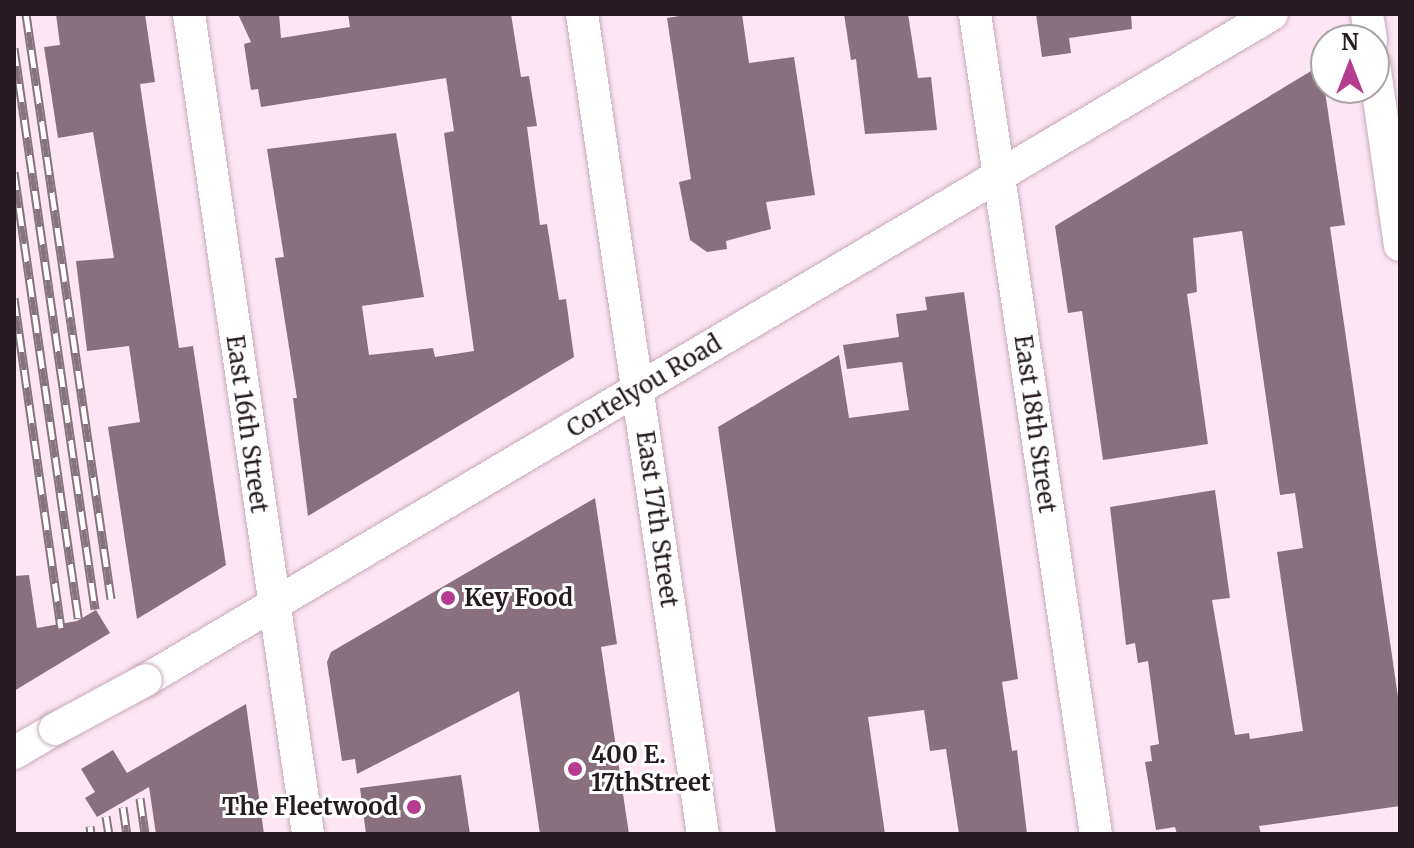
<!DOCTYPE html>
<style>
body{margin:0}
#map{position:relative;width:1414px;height:848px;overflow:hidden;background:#fde5f3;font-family:Merriweather,serif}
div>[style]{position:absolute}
.building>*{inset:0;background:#8a707f}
.roads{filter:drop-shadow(0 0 2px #c7abbb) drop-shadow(0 0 2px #c7abbb)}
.street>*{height:32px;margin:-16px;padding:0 16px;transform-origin:16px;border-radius:16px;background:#fff}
.rail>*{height:9px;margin-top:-4.5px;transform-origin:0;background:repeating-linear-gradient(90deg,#fff 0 18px,#85747e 0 36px);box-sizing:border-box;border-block:2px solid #85747e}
.bridges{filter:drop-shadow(0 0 2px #c7abbb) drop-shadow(0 0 2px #c7abbb)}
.street-bridge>*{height:32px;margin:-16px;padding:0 16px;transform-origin:16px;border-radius:16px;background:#fff}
.dots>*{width:22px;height:22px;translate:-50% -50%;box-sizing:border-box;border:4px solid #fff;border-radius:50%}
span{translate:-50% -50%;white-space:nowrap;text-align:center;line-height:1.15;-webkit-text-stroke:6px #fff;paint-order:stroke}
.street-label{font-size:24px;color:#251b21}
.poi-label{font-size:24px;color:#251b21;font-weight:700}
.left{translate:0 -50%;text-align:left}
.right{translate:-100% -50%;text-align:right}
.frame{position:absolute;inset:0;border:16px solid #251b21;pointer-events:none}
.north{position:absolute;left:1310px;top:24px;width:80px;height:80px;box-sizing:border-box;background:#fff;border:2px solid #a8a4a6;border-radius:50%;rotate:0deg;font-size:22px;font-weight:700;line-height:32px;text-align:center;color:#251b21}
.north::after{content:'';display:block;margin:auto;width:28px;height:36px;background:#b63c90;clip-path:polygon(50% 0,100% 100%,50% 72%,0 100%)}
</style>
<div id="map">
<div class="building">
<i style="clip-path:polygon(56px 14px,145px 14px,155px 82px,140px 84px,179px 348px,193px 346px,226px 565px,137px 619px,108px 427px,140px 422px,129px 346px,87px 351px,76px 261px,114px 258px,93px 132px,58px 138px,44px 47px,60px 45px)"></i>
<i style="clip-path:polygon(238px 14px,279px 14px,281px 38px,350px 27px,348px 14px,511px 14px,521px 77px,529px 76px,537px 126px,527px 127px,540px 225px,547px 224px,559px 300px,566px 299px,574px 357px,308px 516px,293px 398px,297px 398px,275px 258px,284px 257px,267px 149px,396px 133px,424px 297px,362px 306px,369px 355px,433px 348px,435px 357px,474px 351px,444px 133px,454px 131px,446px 78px,261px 107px,258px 89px,251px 90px,244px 44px,251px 42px)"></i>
<i style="clip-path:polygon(692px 14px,742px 14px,749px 63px,794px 57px,815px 195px,766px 202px,771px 229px,726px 241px,727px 249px,707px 252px,690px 240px,679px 182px,691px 179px,667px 18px)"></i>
<i style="clip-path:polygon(844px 14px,908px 14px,918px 78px,931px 77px,937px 130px,865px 134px,856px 59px,851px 60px)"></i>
<i style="clip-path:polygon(1036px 14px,1131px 14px,1132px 29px,1069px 38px,1071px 53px,1042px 57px)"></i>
<i style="clip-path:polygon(1321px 65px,1345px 225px,1330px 227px,1400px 711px,1400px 806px,1259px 826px,1261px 834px,1177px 834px,1175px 827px,1156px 830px,1145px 762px,1152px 761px,1150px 746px,1159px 744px,1148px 661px,1138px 663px,1135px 643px,1126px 645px,1110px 507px,1215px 490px,1230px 598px,1212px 600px,1235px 735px,1249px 733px,1250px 739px,1303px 731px,1277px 552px,1303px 548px,1295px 493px,1280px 495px,1242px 231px,1193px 238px,1197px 292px,1187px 294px,1208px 444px,1103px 460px,1082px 311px,1068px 313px,1055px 226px)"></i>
<i style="clip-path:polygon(964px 292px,1018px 679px,1002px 682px,1012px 751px,1017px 750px,1027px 834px,959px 834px,946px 749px,930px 751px,924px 710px,868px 717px,885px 834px,776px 834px,718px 427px,839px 355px,849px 418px,909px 410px,902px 362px,847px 369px,843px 345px,899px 337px,896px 314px,927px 310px,925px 297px)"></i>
<i style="clip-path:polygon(595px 498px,617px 644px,601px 647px,629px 834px,540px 834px,519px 691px,357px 774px,355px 759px,342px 761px,327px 662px,331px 652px)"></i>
<i style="clip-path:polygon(29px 575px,37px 628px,77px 621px,96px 610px,110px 633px,14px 691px,14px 576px)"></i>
<i style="clip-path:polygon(246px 704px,264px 834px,156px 834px,149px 787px,97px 817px,85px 798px,95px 792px,81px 769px,113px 750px,127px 773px)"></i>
<i style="clip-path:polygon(461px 775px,470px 834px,366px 834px,360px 788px)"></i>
</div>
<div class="roads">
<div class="street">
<i style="left:189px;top:14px;width:829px;rotate:81.74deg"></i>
<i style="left:582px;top:14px;width:829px;rotate:81.61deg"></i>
<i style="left:975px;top:14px;width:829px;rotate:81.61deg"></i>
<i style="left:1367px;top:14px;width:26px;rotate:81deg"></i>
<i style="left:1374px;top:63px;width:184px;rotate:81.9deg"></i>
<i style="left:146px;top:680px;width:1308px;rotate:-30.6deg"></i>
<i style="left:14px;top:753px;width:48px;rotate:-30.3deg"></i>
</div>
</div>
<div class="rail">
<i style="left:26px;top:14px;width:591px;rotate:81.73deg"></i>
<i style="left:14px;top:48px;width:567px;rotate:81.78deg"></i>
<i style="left:14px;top:172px;width:451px;rotate:81.8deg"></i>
<i style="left:14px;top:298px;width:333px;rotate:81.9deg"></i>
<i style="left:140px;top:798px;width:36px;rotate:82deg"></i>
<i style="left:123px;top:807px;width:27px;rotate:82deg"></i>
<i style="left:106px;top:816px;width:18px;rotate:81deg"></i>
<i style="left:90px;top:826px;width:8px;rotate:83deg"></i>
</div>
<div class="bridges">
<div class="street-bridge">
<i style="left:55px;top:729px;width:103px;rotate:-28.3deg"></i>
</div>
</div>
<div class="dots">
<i style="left:448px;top:598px;background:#b63c90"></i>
<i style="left:575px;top:769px;background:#b63c90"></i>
<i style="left:414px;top:807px;background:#b63c90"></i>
</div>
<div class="street-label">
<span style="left:644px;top:386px;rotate:-31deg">Cortelyou Road</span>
<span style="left:247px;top:424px;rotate:82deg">East 16th Street</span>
<span style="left:1035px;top:424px;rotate:82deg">East 18th Street</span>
<span style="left:657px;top:519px;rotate:82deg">East 17th Street</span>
</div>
<div class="poi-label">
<span class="left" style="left:464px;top:598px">Key Food</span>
<span class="left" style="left:591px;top:769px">400 E.<br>17thStreet</span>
<span class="right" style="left:398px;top:807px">The Fleetwood</span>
</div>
<div class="frame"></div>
<div class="north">N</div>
</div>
